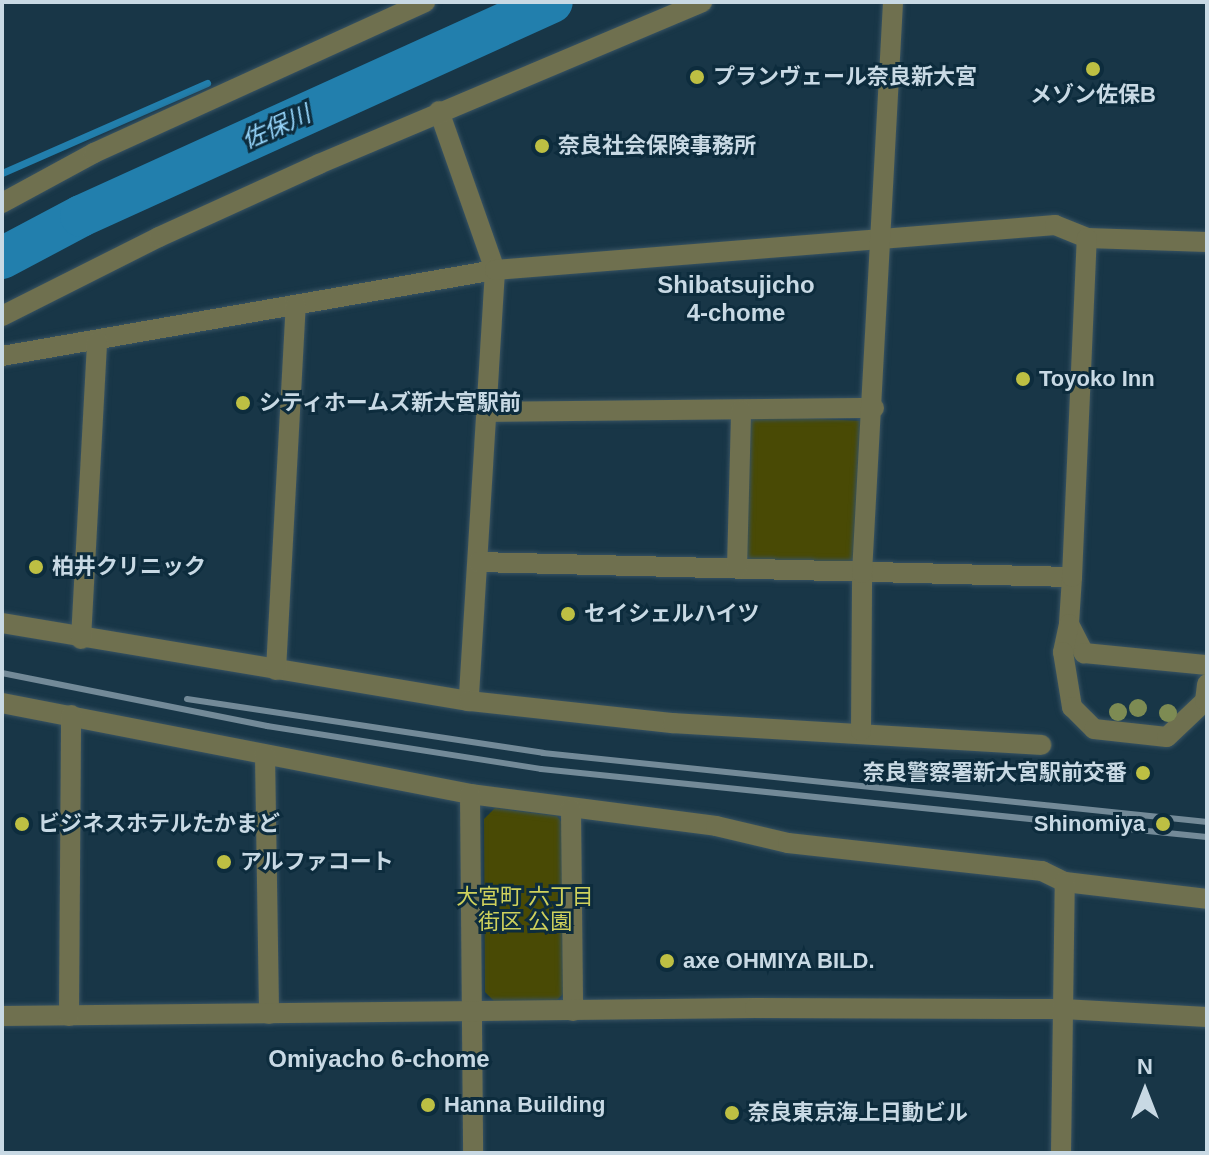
<!DOCTYPE html>
<meta charset="utf-8">
<style>
body{margin:0}
#map{position:relative;width:1209px;height:1155px;overflow:hidden;background:#183647;font-family:Helvetica,"Noto Sans JP",sans-serif}
div>[style]{position:absolute}
.green>*{inset:0;background:#494a05}
.stream>*{height:7px;margin:-3.5px;padding:0 3.5px;transform-origin:3.5px;border-radius:3.5px;background:#227fad}
.river>*{height:42px;margin:-21px;padding:0 21px;transform-origin:21px;border-radius:21px;background:#227fad}
.roads{filter:drop-shadow(0 0 2px #385363) drop-shadow(0 0 2px #385363)}
.minor>*{height:20px;margin:-10px;padding:0 10px;transform-origin:10px;border-radius:10px;background:#6f704f}
.rail>*{height:6px;margin:-3px;padding:0 3px;transform-origin:3px;border-radius:3px;background:#738a98}
.trees>*{width:18px;height:18px;margin:-9px;border-radius:50%;background:#7d8b53}
.dots>*{width:22px;height:22px;translate:-50% -50%;box-sizing:border-box;border:4px solid #0d2c3d;border-radius:50%}
span{translate:-50% -50%;white-space:nowrap;text-align:center;line-height:1.15;-webkit-text-stroke:6px #0d2c3d;paint-order:stroke}
.poi-label{font-size:22px;color:#c8d9e4;font-weight:700}
.left{translate:0 -50%;text-align:left}
.right{translate:-100% -50%;text-align:right}
.park-label{font-size:22px;color:#cfd15c}
.water-label{font-size:24px;color:#96d5fb;font-style:italic}
.neighbourhood-label{font-size:24px;color:#c8d9e4;font-weight:700}
.frame{position:absolute;inset:0;border:4px solid #c8d9e4;pointer-events:none}
.north{position:absolute;left:1105px;top:1051px;width:80px;height:80px;-webkit-text-stroke:6px #0d2c3d;paint-order:stroke;rotate:0deg;font-size:22px;font-weight:700;line-height:32px;text-align:center;color:#c8d9e4}
.north::after{content:'';display:block;margin:auto;width:28px;height:36px;background:#c8d9e4;clip-path:polygon(50% 0,100% 100%,50% 72%,0 100%)}
</style>
<div id="map">
<div class="green">
<i style="clip-path:polygon(751px 416px,864px 421px,860px 554px,849px 564px,746px 559px)"></i>
<i style="clip-path:polygon(495px 808px,557px 816px,565px 827px,567px 990px,556px 1001px,496px 1003px,485px 992px,484px 819px)"></i>
</div>
<div class="stream">
<i style="left:2px;top:173px;width:224px;rotate:-23.7deg"></i>
</div>
<div class="river">
<i style="left:2px;top:258px;width:89px;rotate:-28deg"></i>
<i style="left:81px;top:216px;width:517px;rotate:-24.43deg"></i>
</div>
<div class="roads">
<div class="minor">
<i style="left:439px;top:111px;width:169px;rotate:70.6deg"></i>
<i style="left:495px;top:270px;width:432px;rotate:93.5deg"></i>
<i style="left:2px;top:203px;width:105px;rotate:-28.5deg"></i>
<i style="left:94px;top:153px;width:364px;rotate:-24.5deg"></i>
<i style="left:2px;top:316px;width:176px;rotate:-26.7deg"></i>
<i style="left:159px;top:237px;width:176px;rotate:-24.5deg"></i>
<i style="left:319px;top:164px;width:416px;rotate:-22.9deg"></i>
<i style="left:2px;top:356px;width:500px;rotate:-9.9deg"></i>
<i style="left:495px;top:270px;width:562px;rotate:-4.59deg"></i>
<i style="left:1055px;top:225px;width:35px;rotate:22deg"></i>
<i style="left:1087px;top:238px;width:120px;rotate:1.9deg"></i>
<i style="left:487px;top:412px;width:387px;rotate:-0.6deg"></i>
<i style="left:478px;top:562px;width:594px;rotate:1.45deg"></i>
<i style="left:1072px;top:577px;width:47px;rotate:93.7deg"></i>
<i style="left:1069px;top:624px;width:33px;rotate:63deg"></i>
<i style="left:1084px;top:653px;width:124px;rotate:5.6deg"></i>
<i style="left:737px;top:568px;width:158px;rotate:-88.5deg"></i>
<i style="left:1072px;top:577px;width:339px;rotate:-87.5deg"></i>
<i style="left:2px;top:623px;width:473px;rotate:9.5deg"></i>
<i style="left:469px;top:701px;width:205px;rotate:6.2deg"></i>
<i style="left:673px;top:723px;width:369px;rotate:3.4deg"></i>
<i style="left:1069px;top:624px;width:29px;rotate:102deg"></i>
<i style="left:1063px;top:652px;width:56px;rotate:80.7deg"></i>
<i style="left:1072px;top:707px;width:31px;rotate:45deg"></i>
<i style="left:1094px;top:729px;width:73px;rotate:6.3deg"></i>
<i style="left:1167px;top:737px;width:52px;rotate:-43.5deg"></i>
<i style="left:1205px;top:701px;width:17px;rotate:-83deg"></i>
<i style="left:81px;top:639px;width:298px;rotate:-86.9deg"></i>
<i style="left:276px;top:670px;width:365px;rotate:-86.9deg"></i>
<i style="left:2px;top:703px;width:477px;rotate:11deg"></i>
<i style="left:470px;top:794px;width:248px;rotate:7.4deg"></i>
<i style="left:716px;top:826px;width:74px;rotate:13.3deg"></i>
<i style="left:788px;top:843px;width:256px;rotate:6.3deg"></i>
<i style="left:1042px;top:871px;width:25px;rotate:26deg"></i>
<i style="left:1065px;top:882px;width:143px;rotate:6.8deg"></i>
<i style="left:861px;top:731px;width:158px;rotate:-89.6deg"></i>
<i style="left:862px;top:573px;width:572px;rotate:-86.89deg"></i>
<i style="left:265px;top:755px;width:259px;rotate:89.1deg"></i>
<i style="left:470px;top:794px;width:359px;rotate:89.5deg"></i>
<i style="left:571px;top:809px;width:202px;rotate:89.4deg"></i>
<i style="left:2px;top:1016px;width:753px;rotate:-0.61deg"></i>
<i style="left:755px;top:1008px;width:308px;rotate:0.2deg"></i>
<i style="left:1063px;top:1009px;width:144px;rotate:3.2deg"></i>
<i style="left:69px;top:1016px;width:301px;rotate:-89.6deg"></i>
<i style="left:1061px;top:1153px;width:271px;rotate:-89.2deg"></i>
</div>
</div>
<div class="rail">
<i style="left:2px;top:673px;width:270px;rotate:11.3deg"></i>
<i style="left:267px;top:726px;width:277px;rotate:8.9deg"></i>
<i style="left:541px;top:769px;width:669px;rotate:5.83deg"></i>
<i style="left:187px;top:699px;width:360px;rotate:8.6deg"></i>
<i style="left:543px;top:753px;width:668px;rotate:5.93deg"></i>
</div>
<div class="trees">
<i style="left:1138px;top:708px"></i>
<i style="left:1118px;top:712px"></i>
<i style="left:1168px;top:713px"></i>
</div>
<div class="dots">
<i style="left:1093px;top:69px;background:#bdbf43"></i>
<i style="left:697px;top:77px;background:#bdbf43"></i>
<i style="left:542px;top:146px;background:#bdbf43"></i>
<i style="left:1023px;top:379px;background:#bdbf43"></i>
<i style="left:243px;top:403px;background:#bdbf43"></i>
<i style="left:36px;top:567px;background:#bdbf43"></i>
<i style="left:568px;top:614px;background:#bdbf43"></i>
<i style="left:1143px;top:773px;background:#bdbf43"></i>
<i style="left:22px;top:824px;background:#bdbf43"></i>
<i style="left:1163px;top:824px;background:#bdbf43"></i>
<i style="left:224px;top:862px;background:#bdbf43"></i>
<i style="left:667px;top:961px;background:#bdbf43"></i>
<i style="left:428px;top:1105px;background:#bdbf43"></i>
<i style="left:732px;top:1113px;background:#bdbf43"></i>
</div>
<div class="poi-label">
<span class="left" style="left:713px;top:77px">プランヴェール奈良新大宮</span>
<span style="left:1093px;top:95px">メゾン佐保B</span>
<span class="left" style="left:558px;top:146px">奈良社会保険事務所</span>
<span class="left" style="left:1039px;top:379px">Toyoko Inn</span>
<span class="left" style="left:259px;top:403px">シティホームズ新大宮駅前</span>
<span class="left" style="left:52px;top:567px">柏井クリニック</span>
<span class="left" style="left:584px;top:614px">セイシェルハイツ</span>
<span class="right" style="left:1127px;top:773px">奈良警察署新大宮駅前交番</span>
<span class="left" style="left:38px;top:824px">ビジネスホテルたかまど</span>
<span class="right" style="left:1145px;top:824px">Shinomiya</span>
<span class="left" style="left:240px;top:862px">アルファコート</span>
<span class="left" style="left:683px;top:961px">axe OHMIYA BILD.</span>
<span class="left" style="left:444px;top:1105px">Hanna Building</span>
<span class="left" style="left:748px;top:1113px">奈良東京海上日動ビル</span>
</div>
<div class="park-label">
<span style="left:525px;top:909px">大宮町 六丁目<br>街区 公園</span>
</div>
<div class="water-label">
<span style="left:276px;top:127px;rotate:-24deg">佐保川</span>
</div>
<div class="neighbourhood-label">
<span style="left:736px;top:299px">Shibatsujicho<br>4-chome</span>
<span style="left:379px;top:1059px">Omiyacho 6-chome</span>
</div>
<div class="frame"></div>
<div class="north">N</div>
</div>
